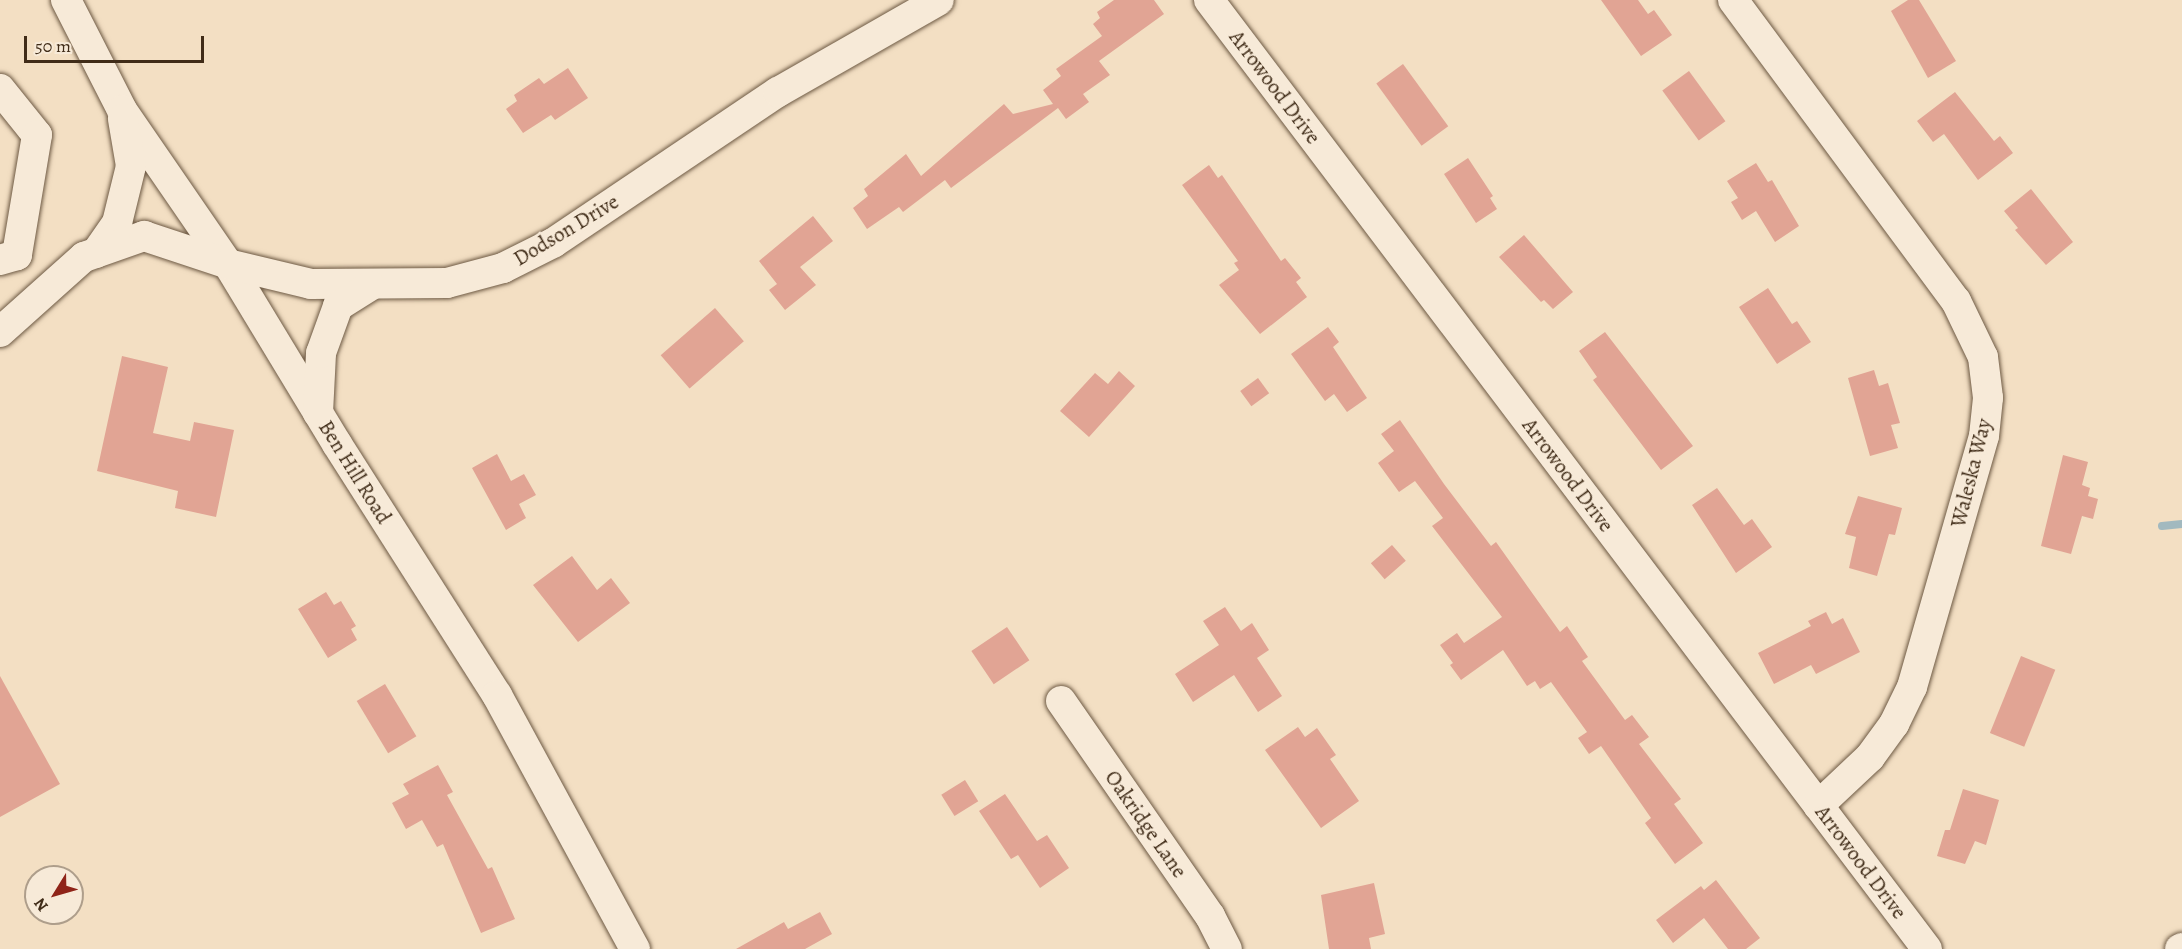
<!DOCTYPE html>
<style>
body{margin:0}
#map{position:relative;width:2182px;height:949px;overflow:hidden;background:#f3dfc3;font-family:Alegreya,serif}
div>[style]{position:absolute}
.stream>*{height:8px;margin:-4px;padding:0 4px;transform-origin:4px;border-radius:4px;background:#a2b9bf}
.building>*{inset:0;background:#e1a494;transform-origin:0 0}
.roads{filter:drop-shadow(0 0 2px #6d5943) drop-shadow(0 0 2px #6d5943)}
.minor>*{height:30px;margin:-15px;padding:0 15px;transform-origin:15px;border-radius:15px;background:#f7ead8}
span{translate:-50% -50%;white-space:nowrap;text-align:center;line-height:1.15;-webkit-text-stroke:5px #f7ead8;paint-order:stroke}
.street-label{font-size:21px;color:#402c18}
.north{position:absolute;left:24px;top:865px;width:60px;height:60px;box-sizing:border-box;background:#f7ead8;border:2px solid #ae9e8b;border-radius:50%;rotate:233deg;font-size:16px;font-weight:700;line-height:24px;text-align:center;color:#402c18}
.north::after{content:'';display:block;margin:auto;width:21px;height:27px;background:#8f2418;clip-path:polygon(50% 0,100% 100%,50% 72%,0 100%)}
.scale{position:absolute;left:24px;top:36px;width:180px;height:27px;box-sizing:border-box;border:3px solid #402c18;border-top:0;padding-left:8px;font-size:18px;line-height:21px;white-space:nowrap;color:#402c18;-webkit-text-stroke:4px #f7ead8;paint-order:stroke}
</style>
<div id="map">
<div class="stream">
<i style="left:2162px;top:526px;width:20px;rotate:-6deg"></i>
</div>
<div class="building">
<i style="clip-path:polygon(1114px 0,1154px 0,1164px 14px,1099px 61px,1110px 75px,1083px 94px,1089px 102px,1066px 119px,1058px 108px,951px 188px,945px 180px,903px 212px,899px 207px,867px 229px,853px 208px,868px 196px,864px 189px,906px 154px,921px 176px,1004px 104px,1013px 114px,1053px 104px,1043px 90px,1061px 76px,1056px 69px,1102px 36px,1093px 24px,1100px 18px,1097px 12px)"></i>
<i style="clip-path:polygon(1601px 0,1638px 0,1648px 14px,1654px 10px,1672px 35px,1641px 56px)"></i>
<i style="clip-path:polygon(1908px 0,1919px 0,1956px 61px,1928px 78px,1891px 11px)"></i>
<i style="left:1403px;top:64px;width:77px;height:33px;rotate:54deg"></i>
<i style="clip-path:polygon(568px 68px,588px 98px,555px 120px,551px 115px,523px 133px,506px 109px,517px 101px,514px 95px,539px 78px,544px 84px)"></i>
<i style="left:1689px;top:71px;width:62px;height:33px;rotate:54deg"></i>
<i style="clip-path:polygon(1955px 92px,1994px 141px,2000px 136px,2013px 153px,1978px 180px,1944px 134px,1933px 142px,1917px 121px)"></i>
<i style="clip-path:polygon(1468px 158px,1493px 196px,1490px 198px,1497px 209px,1476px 223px,1444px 174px)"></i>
<i style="clip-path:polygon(1756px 163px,1768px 182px,1772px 180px,1799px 226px,1775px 242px,1756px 211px,1742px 220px,1731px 202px,1738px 198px,1727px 181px)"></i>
<i style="clip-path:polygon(1209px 165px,1218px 178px,1222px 175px,1281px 261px,1285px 258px,1301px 278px,1296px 282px,1307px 297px,1260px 334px,1219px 285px,1239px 270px,1234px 263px,1238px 261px,1182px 185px)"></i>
<i style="clip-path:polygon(2031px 189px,2073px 242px,2046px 265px,2015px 230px,2018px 228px,2004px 211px)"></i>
<i style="clip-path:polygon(813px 216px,833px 241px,800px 267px,816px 285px,785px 310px,769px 290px,777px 284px,759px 261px)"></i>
<i style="clip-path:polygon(1524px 235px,1573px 292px,1553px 309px,1544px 300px,1541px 302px,1499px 257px)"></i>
<i style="clip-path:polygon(1768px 288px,1792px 324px,1797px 321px,1811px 342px,1777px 364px,1739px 307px)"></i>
<i style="left:715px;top:308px;width:44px;height:72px;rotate:49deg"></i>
<i style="clip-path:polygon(1328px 327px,1339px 342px,1333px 347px,1367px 398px,1347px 412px,1334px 394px,1325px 401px,1291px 354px)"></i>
<i style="clip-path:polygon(1605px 332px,1693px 446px,1661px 470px,1593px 380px,1597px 377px,1579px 351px)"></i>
<i style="clip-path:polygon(122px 356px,168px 367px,153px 433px,190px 441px,194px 422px,234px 430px,216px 517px,175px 508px,178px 491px,97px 471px)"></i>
<i style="clip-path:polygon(1874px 370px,1879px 386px,1888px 383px,1900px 423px,1891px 425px,1898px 448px,1870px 456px,1848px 378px)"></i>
<i style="clip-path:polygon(1119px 371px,1135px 386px,1089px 437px,1060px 411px,1095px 373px,1108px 384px)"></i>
<i style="left:1258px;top:378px;width:19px;height:22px;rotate:54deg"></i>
<i style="clip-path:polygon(1400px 420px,1444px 484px,1491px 546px,1496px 542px,1560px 632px,1567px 626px,1588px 657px,1582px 661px,1625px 720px,1632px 715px,1649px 737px,1639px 744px,1681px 799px,1674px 804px,1703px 843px,1675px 864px,1645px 823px,1651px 818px,1601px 746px,1589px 754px,1578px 738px,1587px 732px,1551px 682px,1540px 689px,1535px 681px,1527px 686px,1503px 650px,1461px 680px,1450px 665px,1453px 663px,1440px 645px,1457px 633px,1464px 643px,1502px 617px,1432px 526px,1443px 518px,1415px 481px,1399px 492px,1378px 463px,1394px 451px,1381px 434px)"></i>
<i style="clip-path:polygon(497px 454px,511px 481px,524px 474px,536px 495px,519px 504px,526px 518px,506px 530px,472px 468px)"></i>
<i style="clip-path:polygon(2063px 455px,2088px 462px,2082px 485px,2090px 488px,2088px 496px,2098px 499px,2093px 519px,2082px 516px,2071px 554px,2041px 546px)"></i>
<i style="clip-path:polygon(1717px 488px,1744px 525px,1752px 519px,1772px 547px,1736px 573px,1692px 505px)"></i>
<i style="clip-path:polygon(1858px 496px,1902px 508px,1895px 535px,1889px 534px,1877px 576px,1849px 568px,1856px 537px,1845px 534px)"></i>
<i style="left:1392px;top:545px;width:21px;height:28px;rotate:49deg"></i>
<i style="clip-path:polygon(572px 556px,597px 590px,611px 578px,630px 603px,578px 642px,533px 585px)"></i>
<i style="clip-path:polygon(326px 592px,334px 605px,341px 601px,356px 626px,351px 629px,357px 640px,328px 658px,298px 609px)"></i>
<i style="clip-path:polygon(1225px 607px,1241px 631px,1252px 623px,1269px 650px,1257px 658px,1282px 696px,1258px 712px,1234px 675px,1193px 702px,1175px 674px,1219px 645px,1203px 621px)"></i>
<i style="clip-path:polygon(1826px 612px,1832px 624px,1843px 618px,1860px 652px,1816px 674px,1811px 665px,1774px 684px,1758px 653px,1811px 626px,1808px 621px)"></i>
<i style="left:1007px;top:627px;width:40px;height:43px;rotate:56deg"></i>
<i style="left:2021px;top:656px;width:37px;height:83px;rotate:22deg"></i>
<i style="clip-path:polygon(0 676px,60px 784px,0 817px)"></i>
<i style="left:385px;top:684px;width:61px;height:33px;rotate:59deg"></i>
<i style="clip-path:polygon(1298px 727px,1305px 737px,1317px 728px,1336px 755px,1330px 759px,1359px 801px,1321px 828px,1265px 750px)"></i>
<i style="clip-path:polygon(438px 765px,453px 792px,447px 795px,488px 869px,492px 867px,515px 919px,481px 933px,443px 844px,437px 847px,422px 820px,406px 829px,392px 803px,409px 794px,403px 784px)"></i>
<i style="left:965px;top:780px;width:25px;height:28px;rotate:58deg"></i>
<i style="clip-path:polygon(1963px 789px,1999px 800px,1986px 845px,1975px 841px,1965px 864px,1937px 856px,1945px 830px,1950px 830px)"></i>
<i style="clip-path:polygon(1005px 794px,1037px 841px,1047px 835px,1069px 868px,1040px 888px,1018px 855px,1011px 859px,979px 811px)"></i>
<i style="clip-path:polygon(1716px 880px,1760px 938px,1746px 949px,1728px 949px,1704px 918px,1673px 943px,1656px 920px,1701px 886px,1704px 890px)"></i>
<i style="clip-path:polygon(1374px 883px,1385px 934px,1369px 938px,1371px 949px,1329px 949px,1321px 895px)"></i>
<i style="clip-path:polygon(820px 912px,832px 934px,805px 949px,736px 949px,784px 922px,788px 929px)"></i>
</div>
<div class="roads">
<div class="minor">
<i style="left:66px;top:0;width:123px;rotate:63deg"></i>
<i style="left:122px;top:110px;width:187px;rotate:55.5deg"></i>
<i style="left:228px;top:264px;width:210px;rotate:58.8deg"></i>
<i style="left:337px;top:444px;width:298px;rotate:57.5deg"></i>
<i style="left:497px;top:695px;width:289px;rotate:61.5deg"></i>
<i style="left:1209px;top:0;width:1190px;rotate:52.89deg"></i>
<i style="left:1733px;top:0;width:375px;rotate:53.5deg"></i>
<i style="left:1956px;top:301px;width:62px;rotate:64.3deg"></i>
<i style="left:1983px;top:357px;width:41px;rotate:83deg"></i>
<i style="left:1988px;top:398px;width:38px;rotate:96deg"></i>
<i style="left:1984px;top:436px;width:261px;rotate:106deg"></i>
<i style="left:1912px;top:687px;width:41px;rotate:115.9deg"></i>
<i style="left:1894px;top:724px;width:41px;rotate:126deg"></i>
<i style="left:1870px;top:757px;width:71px;rotate:136.7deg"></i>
<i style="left:0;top:89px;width:59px;rotate:51.2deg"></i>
<i style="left:37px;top:135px;width:122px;rotate:99.5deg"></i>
<i style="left:17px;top:255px;width:18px;rotate:164deg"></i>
<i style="left:96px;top:253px;width:37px;rotate:-55deg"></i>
<i style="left:117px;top:223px;width:59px;rotate:-76.2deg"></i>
<i style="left:131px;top:166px;width:48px;rotate:-99.7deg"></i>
<i style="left:0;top:332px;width:113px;rotate:-41.8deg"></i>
<i style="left:84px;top:257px;width:64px;rotate:-19.3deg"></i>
<i style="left:144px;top:236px;width:89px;rotate:18.4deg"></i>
<i style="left:228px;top:264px;width:85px;rotate:13.5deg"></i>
<i style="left:311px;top:284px;width:136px;rotate:-0.4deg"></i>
<i style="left:447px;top:283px;width:58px;rotate:-15deg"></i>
<i style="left:503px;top:268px;width:56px;rotate:-26.6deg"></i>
<i style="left:553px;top:243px;width:271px;rotate:-33.9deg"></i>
<i style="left:778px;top:92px;width:185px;rotate:-29.7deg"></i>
<i style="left:318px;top:413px;width:60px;rotate:-87.1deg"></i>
<i style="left:321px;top:353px;width:50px;rotate:-70.1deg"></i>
<i style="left:338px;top:306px;width:38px;rotate:-32deg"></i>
<i style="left:1061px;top:701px;width:262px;rotate:55.3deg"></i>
<i style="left:1210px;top:916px;width:37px;rotate:63deg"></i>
<i style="left:2180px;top:949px;width:2px;rotate:-27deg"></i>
</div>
</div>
<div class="street-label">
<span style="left:1275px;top:87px;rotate:53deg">Arrowood Drive</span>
<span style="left:566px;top:230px;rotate:-31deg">Dodson Drive</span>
<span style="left:355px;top:472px;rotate:58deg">Ben Hill Road</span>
<span style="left:1971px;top:473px;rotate:-76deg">Waleska Way</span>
<span style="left:1568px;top:475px;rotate:53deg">Arrowood Drive</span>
<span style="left:1146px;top:824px;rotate:55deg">Oakridge Lane</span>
<span style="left:1861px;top:862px;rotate:53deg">Arrowood Drive</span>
</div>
<div class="north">N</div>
<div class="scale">50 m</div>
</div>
